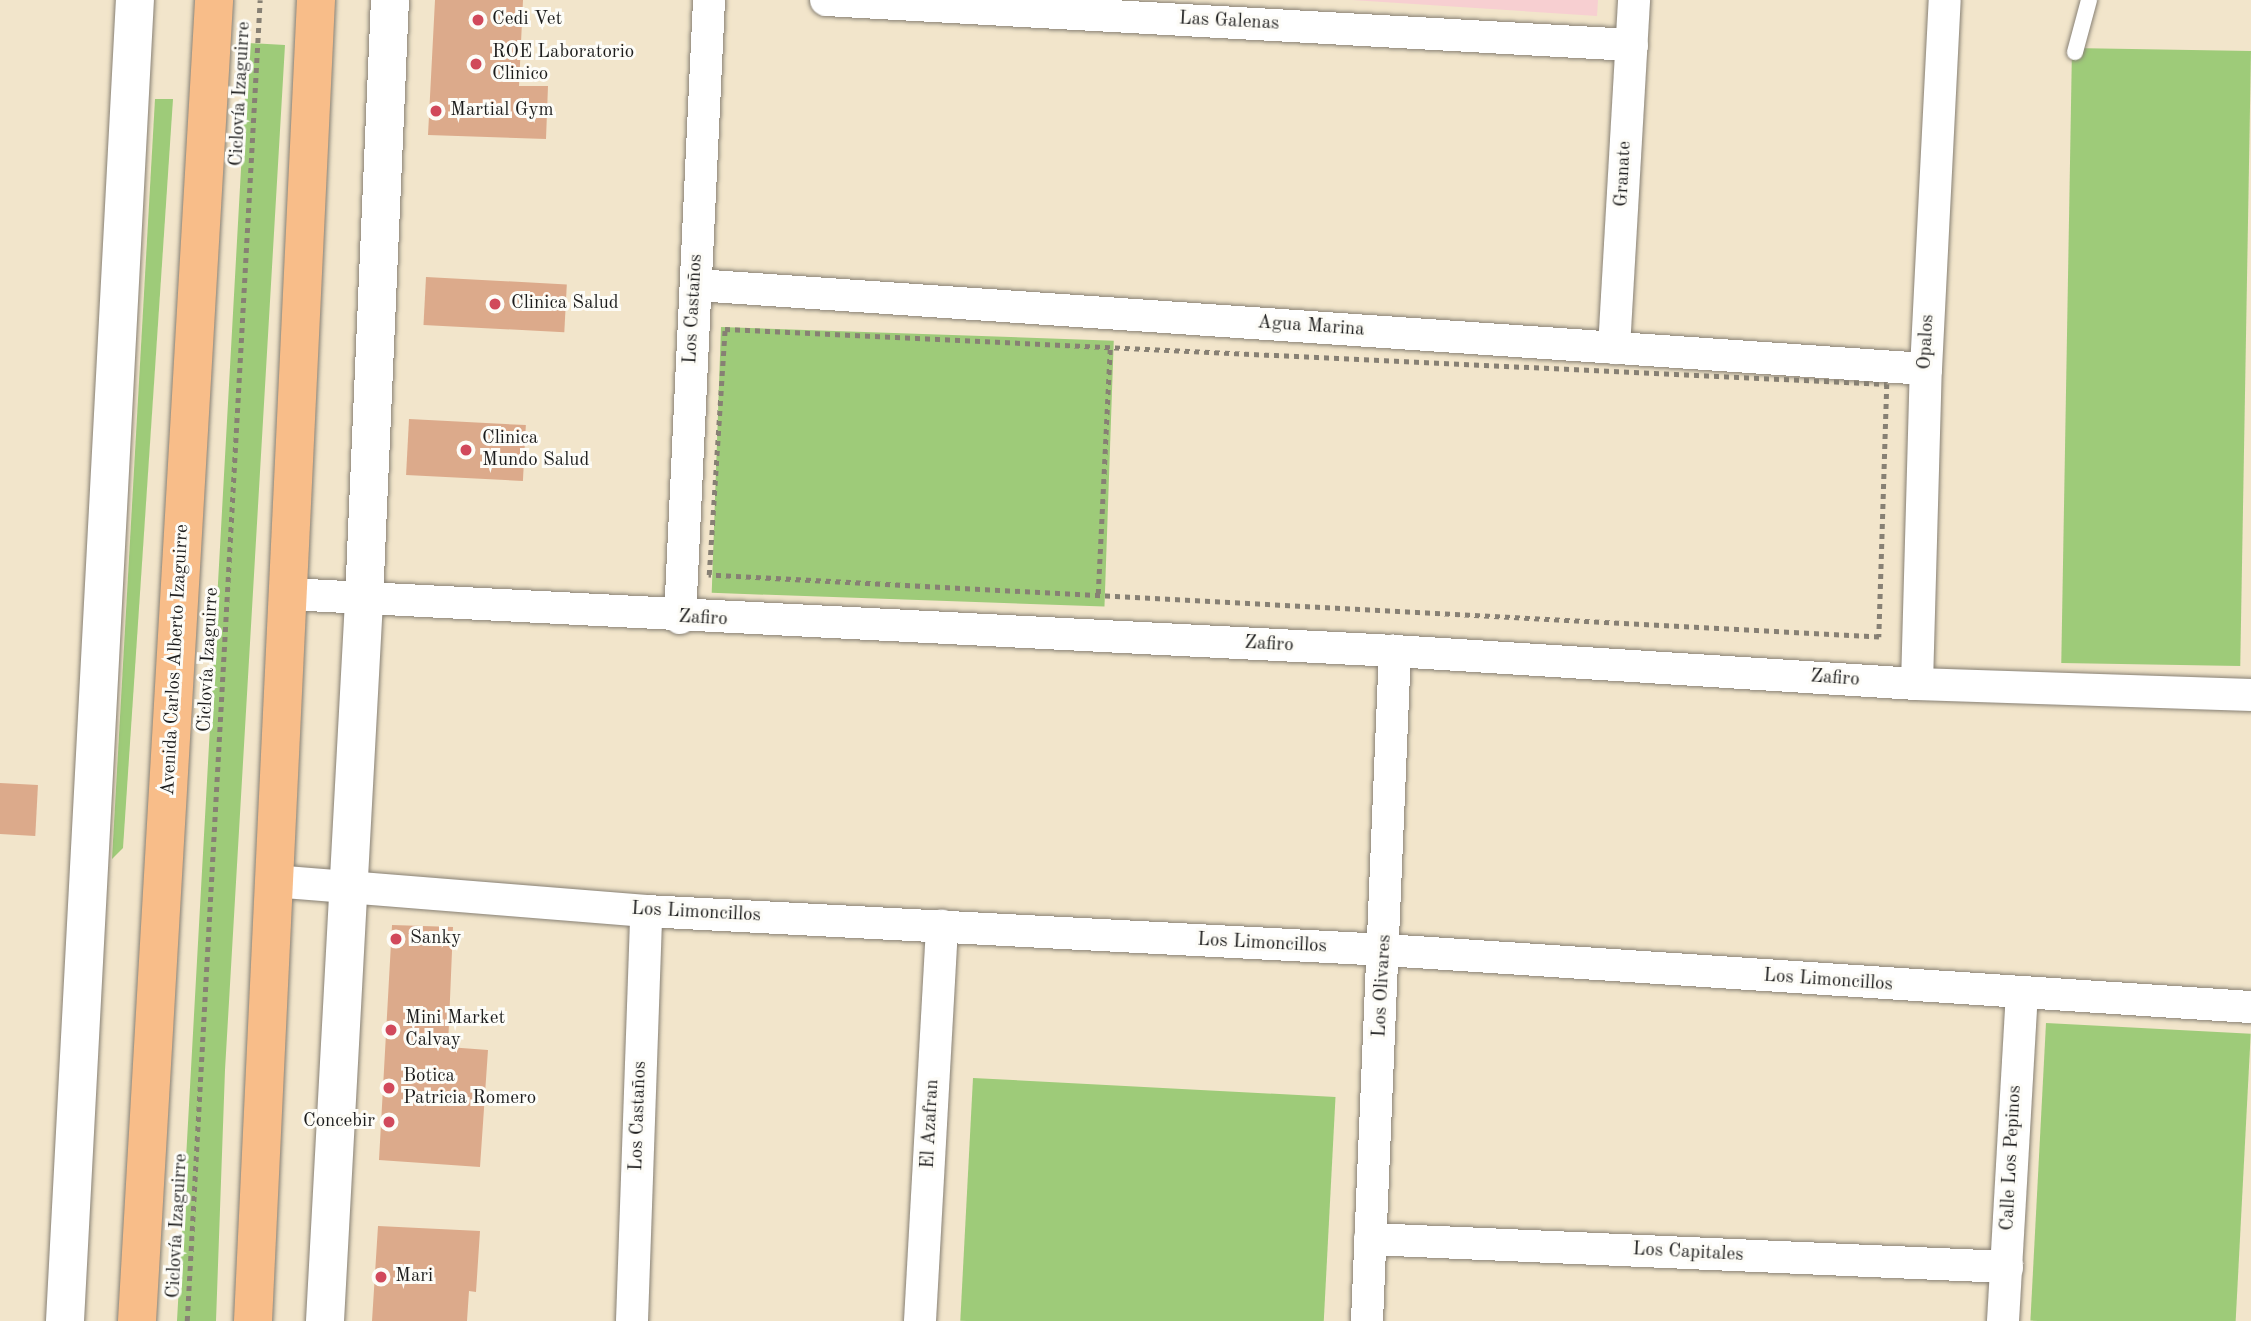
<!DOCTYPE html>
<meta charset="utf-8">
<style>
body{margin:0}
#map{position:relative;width:2251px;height:1321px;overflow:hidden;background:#f2e5cb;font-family:"Old Standard TT",serif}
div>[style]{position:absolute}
.built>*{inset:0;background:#f7cfd1}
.green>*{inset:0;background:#9ecb79;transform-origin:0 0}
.building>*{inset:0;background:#dcaa8b;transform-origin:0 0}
.path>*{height:4.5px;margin-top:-2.25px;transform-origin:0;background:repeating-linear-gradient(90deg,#878074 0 5px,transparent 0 10px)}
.roads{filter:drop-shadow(0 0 2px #878074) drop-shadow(0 0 2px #878074)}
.service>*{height:16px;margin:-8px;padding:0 8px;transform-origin:8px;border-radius:8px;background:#fff}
.minor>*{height:32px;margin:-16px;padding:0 16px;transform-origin:16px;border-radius:16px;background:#fff}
.tertiary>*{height:38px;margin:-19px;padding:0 19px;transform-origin:19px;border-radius:19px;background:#fff}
.primary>*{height:38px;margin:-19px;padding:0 19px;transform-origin:19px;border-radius:19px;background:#f8bd89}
.dots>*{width:19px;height:19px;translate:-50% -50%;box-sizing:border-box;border:4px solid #fdfcf7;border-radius:50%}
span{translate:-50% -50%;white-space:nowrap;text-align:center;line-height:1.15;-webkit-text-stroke:6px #fdfcf7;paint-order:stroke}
.poi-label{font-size:19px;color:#1c1c1c}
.left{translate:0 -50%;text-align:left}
.right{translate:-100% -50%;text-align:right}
.street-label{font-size:19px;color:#1c1c1c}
</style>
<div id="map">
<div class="built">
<i style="clip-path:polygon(1352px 0,1598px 0,1597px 16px)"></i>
</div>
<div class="green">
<i style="clip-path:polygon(248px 43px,285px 45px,225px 1070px,216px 1321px,177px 1321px)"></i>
<i style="left:2072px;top:48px;width:179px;height:615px;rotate:1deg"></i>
<i style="clip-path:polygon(155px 99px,173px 99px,123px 848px,112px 859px)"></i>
<i style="left:721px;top:327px;width:393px;height:266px;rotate:2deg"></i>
<i style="left:2046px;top:1023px;width:205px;height:298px;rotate:3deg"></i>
<i style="left:973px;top:1078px;width:363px;height:243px;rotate:3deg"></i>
</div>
<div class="building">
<i style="clip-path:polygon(435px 0,523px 0,519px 86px,548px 86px,546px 139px,428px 135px)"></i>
<i style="left:426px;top:277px;width:141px;height:48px;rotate:3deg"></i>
<i style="left:409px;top:419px;width:117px;height:56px;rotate:3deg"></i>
<i style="left:0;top:783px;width:38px;height:51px;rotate:3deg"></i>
<i style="clip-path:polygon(392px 925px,453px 927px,448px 1047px,488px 1050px,480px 1167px,379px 1160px)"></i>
<i style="clip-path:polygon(378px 1226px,480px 1231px,476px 1292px,469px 1291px,467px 1321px,372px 1321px)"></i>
</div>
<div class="path">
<i style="left:725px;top:329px;width:1163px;rotate:2.71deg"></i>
<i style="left:1887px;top:384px;width:253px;rotate:91.8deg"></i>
<i style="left:1879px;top:637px;width:1172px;rotate:-176.97deg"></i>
<i style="left:709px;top:575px;width:247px;rotate:-86.3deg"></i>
<i style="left:1098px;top:594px;width:245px;rotate:-87.2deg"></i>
<i style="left:187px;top:1321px;width:1323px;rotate:-86.84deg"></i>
</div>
<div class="roads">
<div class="service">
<i style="left:2075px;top:52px;width:54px;rotate:-74.9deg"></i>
</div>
<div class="minor">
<i style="left:826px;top:0;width:807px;rotate:3.2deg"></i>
<i style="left:696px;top:285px;width:1233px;rotate:3.91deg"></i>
<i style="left:1614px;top:348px;width:349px;rotate:-86.7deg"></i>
<i style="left:288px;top:594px;width:1108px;rotate:2.95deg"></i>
<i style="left:1395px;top:651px;width:523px;rotate:3.62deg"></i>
<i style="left:1917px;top:684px;width:334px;rotate:1.9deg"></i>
<i style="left:680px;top:618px;width:619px;rotate:-87.31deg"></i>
<i style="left:1917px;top:684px;width:315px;rotate:-88.4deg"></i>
<i style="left:1926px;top:369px;width:369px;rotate:-87.1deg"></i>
<i style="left:273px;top:881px;width:374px;rotate:4.6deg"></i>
<i style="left:646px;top:911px;width:740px;rotate:3.02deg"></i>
<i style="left:1385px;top:950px;width:868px;rotate:3.77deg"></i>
<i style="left:1370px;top:1239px;width:638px;rotate:2.52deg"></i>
<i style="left:632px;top:1321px;width:410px;rotate:-88deg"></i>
<i style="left:920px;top:1321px;width:396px;rotate:-86.8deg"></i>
<i style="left:1367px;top:1321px;width:671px;rotate:-87.61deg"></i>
<i style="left:2003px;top:1321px;width:327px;rotate:-86.7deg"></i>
</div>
<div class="tertiary">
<i style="left:65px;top:1321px;width:1323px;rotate:-86.97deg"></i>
<i style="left:325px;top:1321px;width:722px;rotate:-86.9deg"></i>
<i style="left:364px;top:600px;width:601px;rotate:-87.52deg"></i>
</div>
<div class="primary">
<i style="left:137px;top:1321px;width:1323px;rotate:-86.66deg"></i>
<i style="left:253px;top:1321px;width:1323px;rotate:-87.27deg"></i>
</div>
</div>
<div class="dots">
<i style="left:478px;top:20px;background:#d1495b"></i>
<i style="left:476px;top:64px;background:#d1495b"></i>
<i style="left:436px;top:111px;background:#d1495b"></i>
<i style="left:495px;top:304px;background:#d1495b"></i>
<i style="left:466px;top:450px;background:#d1495b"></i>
<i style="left:396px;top:939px;background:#d1495b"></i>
<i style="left:391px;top:1030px;background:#d1495b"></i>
<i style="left:389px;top:1088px;background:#d1495b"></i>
<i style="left:389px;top:1122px;background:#d1495b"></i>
<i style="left:381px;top:1277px;background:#d1495b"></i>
</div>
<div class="poi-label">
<span class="left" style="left:492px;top:20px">Cedi Vet</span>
<span class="left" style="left:492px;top:64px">ROE Laboratorio<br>Clinico</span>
<span class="left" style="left:450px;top:111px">Martial Gym</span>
<span class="left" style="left:511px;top:304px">Clinica Salud</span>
<span class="left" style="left:482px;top:450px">Clinica<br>Mundo Salud</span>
<span class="left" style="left:410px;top:939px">Sanky</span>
<span class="left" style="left:405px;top:1030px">Mini Market<br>Calvay</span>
<span class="left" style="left:403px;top:1088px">Botica<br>Patricia Romero</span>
<span class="right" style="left:375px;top:1122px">Concebir</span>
<span class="left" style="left:395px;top:1277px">Mari</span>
</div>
<div class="street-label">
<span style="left:1229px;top:22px;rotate:3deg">Las Galenas</span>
<span style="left:241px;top:94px;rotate:-87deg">Ciclovía Izaguirre</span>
<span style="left:1624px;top:174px;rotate:-87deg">Granate</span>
<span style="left:694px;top:309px;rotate:-87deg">Los Castaños</span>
<span style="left:1311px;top:327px;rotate:4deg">Agua Marina</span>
<span style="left:1927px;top:342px;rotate:-87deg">Opalos</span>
<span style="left:703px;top:619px;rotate:3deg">Zafiro</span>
<span style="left:1269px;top:645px;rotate:3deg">Zafiro</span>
<span style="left:176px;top:660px;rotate:-87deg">Avenida Carlos Alberto Izaguirre</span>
<span style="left:209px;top:660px;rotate:-87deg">Ciclovía Izaguirre</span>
<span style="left:1835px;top:679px;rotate:4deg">Zafiro</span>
<span style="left:696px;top:913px;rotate:3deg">Los Limoncillos</span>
<span style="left:1262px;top:944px;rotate:3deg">Los Limoncillos</span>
<span style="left:1828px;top:981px;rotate:4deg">Los Limoncillos</span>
<span style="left:1383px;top:986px;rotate:-87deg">Los Olivares</span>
<span style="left:639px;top:1116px;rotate:-88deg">Los Castaños</span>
<span style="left:931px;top:1124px;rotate:-87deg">El Azafran</span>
<span style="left:2012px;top:1158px;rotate:-87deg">Calle Los Pepinos</span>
<span style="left:178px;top:1226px;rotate:-87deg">Ciclovía Izaguirre</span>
<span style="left:1688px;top:1253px;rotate:3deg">Los Capitales</span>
</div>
</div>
